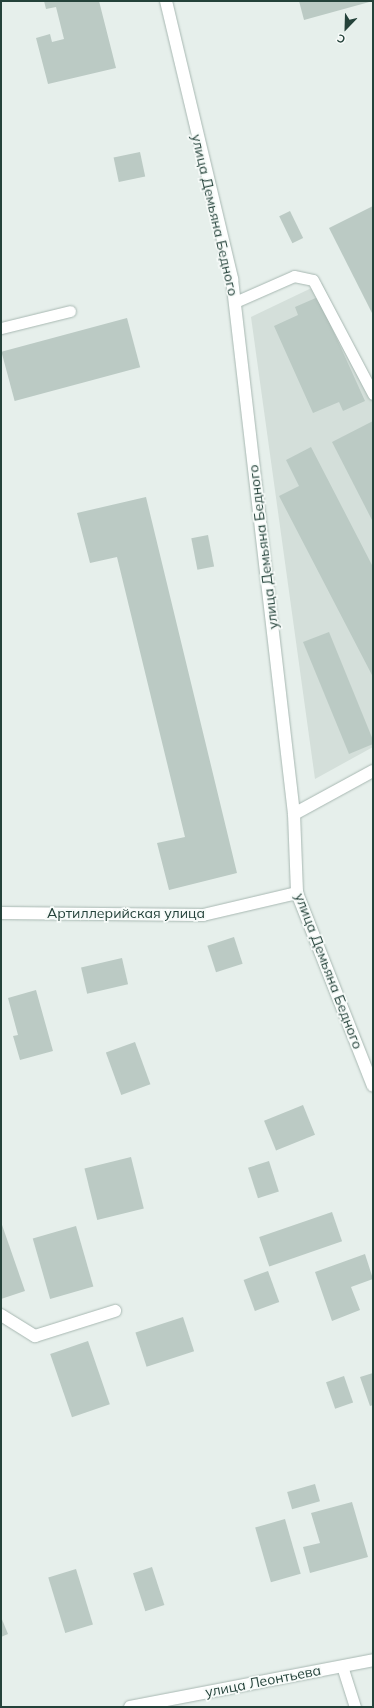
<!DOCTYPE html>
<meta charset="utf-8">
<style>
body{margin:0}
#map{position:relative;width:374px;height:1708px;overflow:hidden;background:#e6efeb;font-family:Mulish,sans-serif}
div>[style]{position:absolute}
.built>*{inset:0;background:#d4dfda}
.building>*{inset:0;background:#bbcac4;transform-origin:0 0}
.roads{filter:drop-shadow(0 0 1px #a8b8b2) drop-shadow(0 0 1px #a8b8b2)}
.lane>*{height:11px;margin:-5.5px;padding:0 5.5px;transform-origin:5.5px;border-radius:5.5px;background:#fff}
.street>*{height:12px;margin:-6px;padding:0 6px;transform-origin:6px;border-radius:6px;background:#fff}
.secondary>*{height:12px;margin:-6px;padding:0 6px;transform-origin:6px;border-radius:6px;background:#fff}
span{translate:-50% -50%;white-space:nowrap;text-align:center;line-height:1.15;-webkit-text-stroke:3.5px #f7fbf9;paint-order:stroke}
.street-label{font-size:14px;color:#24423a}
.frame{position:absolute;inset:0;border:2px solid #24423a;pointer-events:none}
.north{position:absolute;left:326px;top:8px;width:40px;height:40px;-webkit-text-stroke:3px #f7fbf9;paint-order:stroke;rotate:203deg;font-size:11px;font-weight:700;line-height:16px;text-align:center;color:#24423a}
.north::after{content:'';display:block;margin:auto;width:14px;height:18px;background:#24423a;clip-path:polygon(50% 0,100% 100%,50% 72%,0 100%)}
</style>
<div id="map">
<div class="built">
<i style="clip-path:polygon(322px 283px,373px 390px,373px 747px,315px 779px,251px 317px)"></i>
</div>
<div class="building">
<i style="clip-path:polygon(44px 1px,99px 1px,116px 68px,48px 84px,36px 38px,50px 34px,52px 42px,64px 39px,56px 7px,46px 9px)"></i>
<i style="clip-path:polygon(299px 1px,373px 1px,304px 20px)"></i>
<i style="left:140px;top:152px;width:25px;height:27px;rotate:78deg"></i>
<i style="clip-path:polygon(373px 206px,373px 315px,329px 228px)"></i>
<i style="left:290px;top:211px;width:30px;height:12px;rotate:64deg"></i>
<i style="clip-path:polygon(318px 297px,365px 401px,343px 411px,339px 402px,313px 413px,274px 326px,298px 315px,295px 307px)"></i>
<i style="left:127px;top:318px;width:51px;height:130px;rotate:75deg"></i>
<i style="clip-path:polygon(373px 421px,373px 522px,332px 442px)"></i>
<i style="clip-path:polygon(311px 447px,373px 567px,373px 677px,279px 496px,299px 486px,286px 460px)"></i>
<i style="clip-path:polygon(146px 497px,237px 873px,169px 890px,157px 843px,185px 837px,117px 557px,90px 563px,77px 513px)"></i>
<i style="left:208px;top:535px;width:32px;height:17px;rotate:79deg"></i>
<i style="clip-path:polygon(329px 632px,373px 740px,373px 744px,349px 754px,303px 642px)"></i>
<i style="left:234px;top:937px;width:28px;height:28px;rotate:72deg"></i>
<i style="left:122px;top:958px;width:27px;height:42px;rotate:77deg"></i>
<i style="clip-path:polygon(36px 990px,53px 1051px,20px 1060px,13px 1036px,18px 1035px,8px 998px)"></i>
<i style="left:135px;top:1042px;width:45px;height:31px;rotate:70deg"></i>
<i style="left:303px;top:1105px;width:32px;height:42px;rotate:68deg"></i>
<i style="left:131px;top:1157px;width:53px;height:48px;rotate:76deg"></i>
<i style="left:269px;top:1161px;width:32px;height:22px;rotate:72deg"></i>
<i style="left:332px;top:1212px;width:31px;height:77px;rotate:71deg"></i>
<i style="clip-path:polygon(1px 1222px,25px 1291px,1px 1299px)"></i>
<i style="left:76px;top:1226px;width:63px;height:45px;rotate:74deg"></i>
<i style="clip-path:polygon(365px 1254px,373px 1279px,351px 1287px,360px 1310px,332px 1321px,315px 1272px)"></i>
<i style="left:268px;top:1271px;width:33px;height:26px;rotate:70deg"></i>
<i style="left:183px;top:1317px;width:36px;height:50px;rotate:72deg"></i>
<i style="left:88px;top:1341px;width:67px;height:40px;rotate:71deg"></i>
<i style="clip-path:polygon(373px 1373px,373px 1405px,370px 1406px,360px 1377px)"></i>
<i style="left:344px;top:1376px;width:28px;height:19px;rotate:71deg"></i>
<i style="left:315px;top:1484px;width:18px;height:29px;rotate:74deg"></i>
<i style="clip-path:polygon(352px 1502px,368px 1557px,310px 1573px,303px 1547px,320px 1543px,311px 1513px)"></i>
<i style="left:285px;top:1519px;width:57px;height:31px;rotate:74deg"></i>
<i style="left:152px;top:1567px;width:40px;height:20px;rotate:72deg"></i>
<i style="left:76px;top:1569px;width:58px;height:29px;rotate:73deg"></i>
<i style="clip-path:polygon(1px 1617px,8px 1634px,1px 1637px)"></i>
</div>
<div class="roads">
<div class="lane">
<i style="left:235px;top:302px;width:64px;rotate:-23.8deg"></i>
<i style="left:294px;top:276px;width:19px;rotate:12deg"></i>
<i style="left:313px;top:280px;width:129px;rotate:62.2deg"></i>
<i style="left:1px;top:328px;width:71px;rotate:-13.8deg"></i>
<i style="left:342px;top:1666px;width:43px;rotate:72.4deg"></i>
</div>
<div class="street">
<i style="left:294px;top:814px;width:90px;rotate:-28.6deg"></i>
<i style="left:1px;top:913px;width:202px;rotate:0.6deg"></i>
<i style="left:203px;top:915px;width:97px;rotate:-13.2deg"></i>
<i style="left:1px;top:1315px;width:40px;rotate:32deg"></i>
<i style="left:35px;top:1336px;width:84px;rotate:-17.4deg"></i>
</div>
<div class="secondary">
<i style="left:166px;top:1px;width:286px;rotate:76.6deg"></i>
<i style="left:232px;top:279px;width:539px;rotate:83.39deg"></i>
<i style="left:294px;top:814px;width:79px;rotate:87.8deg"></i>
<i style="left:297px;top:893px;width:207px;rotate:68.5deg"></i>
<i style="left:130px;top:1707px;width:248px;rotate:-10.9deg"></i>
</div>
</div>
<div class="street-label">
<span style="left:215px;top:215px;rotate:77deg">улица Демьяна Бедного</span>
<span style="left:263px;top:547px;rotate:-97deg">улица Демьяна Бедного</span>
<span style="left:126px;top:913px">Артиллерийская улица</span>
<span style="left:329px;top:971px;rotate:69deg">улица Демьяна Бедного</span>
<span style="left:263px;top:1681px;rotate:-11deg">улица Леонтьева</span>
</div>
<div class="frame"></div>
<div class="north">С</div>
</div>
